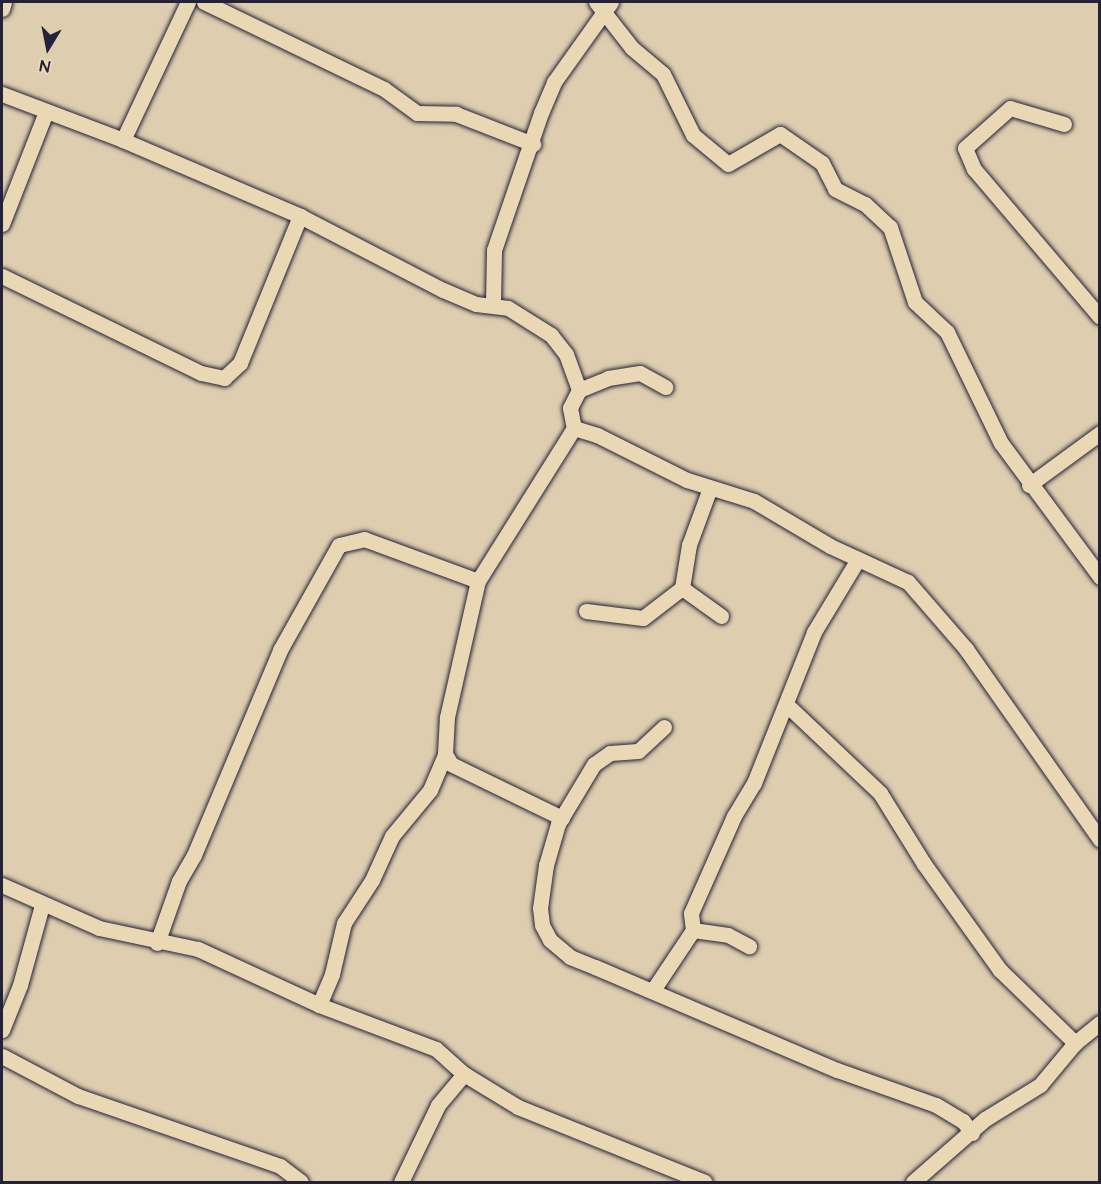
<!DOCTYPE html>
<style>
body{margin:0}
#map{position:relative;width:1101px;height:1184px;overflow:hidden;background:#decdae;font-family:"Architects Daughter",sans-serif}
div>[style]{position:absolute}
.roads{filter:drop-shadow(0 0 2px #22223b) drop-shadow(0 0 2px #22223b)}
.street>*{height:15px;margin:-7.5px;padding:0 7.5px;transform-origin:7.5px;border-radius:7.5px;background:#ead8b5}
span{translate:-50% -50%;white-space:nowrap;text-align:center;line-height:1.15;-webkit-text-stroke:5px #ead8b5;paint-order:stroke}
.frame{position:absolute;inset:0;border:3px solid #22223b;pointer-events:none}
.north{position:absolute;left:18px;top:18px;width:60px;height:60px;-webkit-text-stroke:4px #ead8b5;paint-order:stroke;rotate:190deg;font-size:16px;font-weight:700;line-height:24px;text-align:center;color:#22223b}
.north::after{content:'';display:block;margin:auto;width:21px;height:27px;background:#22223b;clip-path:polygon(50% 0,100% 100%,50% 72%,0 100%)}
</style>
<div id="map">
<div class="roads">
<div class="street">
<i style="left:204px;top:2px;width:200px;rotate:25.8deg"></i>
<i style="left:384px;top:89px;width:41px;rotate:36deg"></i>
<i style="left:417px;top:113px;width:39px;rotate:1deg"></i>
<i style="left:456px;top:114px;width:83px;rotate:21.3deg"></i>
<i style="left:596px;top:2px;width:58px;rotate:52deg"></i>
<i style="left:632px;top:48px;width:40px;rotate:40deg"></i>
<i style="left:663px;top:74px;width:68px;rotate:63.8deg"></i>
<i style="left:693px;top:135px;width:45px;rotate:39.6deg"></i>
<i style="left:728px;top:164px;width:60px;rotate:-30deg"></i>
<i style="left:780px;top:134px;width:51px;rotate:34.6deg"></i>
<i style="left:822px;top:163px;width:29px;rotate:63deg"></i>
<i style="left:835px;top:189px;width:34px;rotate:27deg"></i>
<i style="left:865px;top:204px;width:34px;rotate:43deg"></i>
<i style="left:890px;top:227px;width:79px;rotate:71.6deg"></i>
<i style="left:915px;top:302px;width:44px;rotate:43.2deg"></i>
<i style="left:947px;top:332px;width:123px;rotate:64.1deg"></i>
<i style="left:1001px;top:443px;width:167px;rotate:53.5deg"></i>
<i style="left:2px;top:9px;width:7px;rotate:-74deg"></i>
<i style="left:2px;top:94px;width:129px;rotate:20.8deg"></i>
<i style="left:123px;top:140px;width:193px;rotate:23.2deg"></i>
<i style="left:300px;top:216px;width:161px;rotate:27.4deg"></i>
<i style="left:443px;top:290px;width:36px;rotate:23deg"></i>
<i style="left:476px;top:304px;width:32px;rotate:7deg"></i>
<i style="left:508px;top:308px;width:51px;rotate:32.1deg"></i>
<i style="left:551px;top:335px;width:24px;rotate:52deg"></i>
<i style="left:566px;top:354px;width:38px;rotate:70deg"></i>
<i style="left:579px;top:390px;width:20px;rotate:117deg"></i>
<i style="left:570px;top:408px;width:20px;rotate:79deg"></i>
<i style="left:574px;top:428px;width:24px;rotate:17deg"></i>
<i style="left:597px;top:435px;width:101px;rotate:26.6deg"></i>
<i style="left:687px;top:480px;width:70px;rotate:17.4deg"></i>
<i style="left:754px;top:501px;width:88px;rotate:30.6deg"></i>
<i style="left:830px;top:546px;width:86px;rotate:24.8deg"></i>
<i style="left:908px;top:582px;width:89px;rotate:49.1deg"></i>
<i style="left:966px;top:649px;width:233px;rotate:54.9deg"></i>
<i style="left:1064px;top:124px;width:56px;rotate:-163.5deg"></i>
<i style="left:1010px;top:108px;width:60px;rotate:138.4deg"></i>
<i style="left:965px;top:148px;width:23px;rotate:67deg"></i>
<i style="left:974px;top:169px;width:194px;rotate:49.6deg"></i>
<i style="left:123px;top:140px;width:153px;rotate:-64.8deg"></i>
<i style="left:2px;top:224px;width:120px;rotate:-68.6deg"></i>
<i style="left:2px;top:276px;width:221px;rotate:26deg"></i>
<i style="left:201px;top:373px;width:24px;rotate:12deg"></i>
<i style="left:224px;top:378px;width:22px;rotate:-43deg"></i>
<i style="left:240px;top:363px;width:159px;rotate:-67.8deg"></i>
<i style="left:493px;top:303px;width:53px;rotate:-88.9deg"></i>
<i style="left:494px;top:250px;width:145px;rotate:-71.1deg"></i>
<i style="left:541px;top:113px;width:34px;rotate:-67deg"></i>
<i style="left:554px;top:82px;width:98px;rotate:-54.5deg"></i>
<i style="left:579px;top:390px;width:31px;rotate:-22deg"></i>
<i style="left:608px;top:378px;width:32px;rotate:-9deg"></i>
<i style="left:640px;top:373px;width:29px;rotate:29deg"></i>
<i style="left:1029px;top:485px;width:88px;rotate:-36.2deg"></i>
<i style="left:682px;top:588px;width:48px;rotate:35.7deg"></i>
<i style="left:586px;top:611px;width:57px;rotate:7deg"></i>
<i style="left:643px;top:618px;width:49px;rotate:-37.6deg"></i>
<i style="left:682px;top:588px;width:44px;rotate:-80.8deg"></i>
<i style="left:689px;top:545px;width:61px;rotate:-69.8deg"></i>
<i style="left:788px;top:706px;width:127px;rotate:43.4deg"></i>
<i style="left:880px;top:793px;width:84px;rotate:58.2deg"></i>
<i style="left:924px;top:864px;width:130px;rotate:54.4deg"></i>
<i style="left:1000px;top:970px;width:105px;rotate:44.2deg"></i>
<i style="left:664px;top:727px;width:35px;rotate:137deg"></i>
<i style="left:638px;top:751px;width:28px;rotate:176deg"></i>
<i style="left:610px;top:753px;width:19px;rotate:145deg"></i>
<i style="left:594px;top:764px;width:70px;rotate:121deg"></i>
<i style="left:558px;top:824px;width:43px;rotate:106.3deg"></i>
<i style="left:546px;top:865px;width:43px;rotate:97.9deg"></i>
<i style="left:540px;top:908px;width:17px;rotate:83deg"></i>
<i style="left:542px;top:925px;width:17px;rotate:62deg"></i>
<i style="left:550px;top:940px;width:26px;rotate:40deg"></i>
<i style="left:570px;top:957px;width:27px;rotate:22deg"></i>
<i style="left:595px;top:967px;width:263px;rotate:23.1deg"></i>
<i style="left:837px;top:1070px;width:105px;rotate:19.5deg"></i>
<i style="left:936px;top:1105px;width:31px;rotate:31deg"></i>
<i style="left:963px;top:1121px;width:15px;rotate:53deg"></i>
<i style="left:562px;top:818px;width:123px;rotate:-154.1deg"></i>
<i style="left:451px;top:764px;width:12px;rotate:-121deg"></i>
<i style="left:445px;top:754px;width:37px;rotate:-87deg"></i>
<i style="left:447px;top:717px;width:139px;rotate:-77.2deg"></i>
<i style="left:478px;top:581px;width:181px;rotate:-57.9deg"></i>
<i style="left:2px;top:885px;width:106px;rotate:23.9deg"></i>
<i style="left:99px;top:928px;width:101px;rotate:12deg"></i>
<i style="left:198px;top:949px;width:133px;rotate:24.8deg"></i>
<i style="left:319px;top:1005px;width:125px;rotate:20.6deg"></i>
<i style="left:436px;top:1049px;width:38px;rotate:42deg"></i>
<i style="left:464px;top:1074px;width:63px;rotate:31.4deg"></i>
<i style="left:518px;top:1107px;width:201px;rotate:21.9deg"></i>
<i style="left:693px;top:930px;width:35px;rotate:8deg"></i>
<i style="left:728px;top:935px;width:24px;rotate:28deg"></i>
<i style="left:157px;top:943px;width:66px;rotate:-70.5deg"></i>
<i style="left:179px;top:881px;width:30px;rotate:-60deg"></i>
<i style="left:194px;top:855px;width:222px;rotate:-67.2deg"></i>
<i style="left:280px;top:650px;width:120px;rotate:-60.7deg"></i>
<i style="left:339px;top:545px;width:26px;rotate:-13deg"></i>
<i style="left:364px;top:539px;width:121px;rotate:20.2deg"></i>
<i style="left:653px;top:990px;width:72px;rotate:-56.3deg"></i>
<i style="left:693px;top:930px;width:17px;rotate:-97deg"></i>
<i style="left:691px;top:913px;width:106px;rotate:-66.1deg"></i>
<i style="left:734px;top:816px;width:39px;rotate:-59deg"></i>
<i style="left:754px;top:783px;width:162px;rotate:-68.3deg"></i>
<i style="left:814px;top:632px;width:85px;rotate:-58.9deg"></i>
<i style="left:319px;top:1005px;width:34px;rotate:-67deg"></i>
<i style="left:332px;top:974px;width:52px;rotate:-76.8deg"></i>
<i style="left:344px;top:923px;width:51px;rotate:-56.9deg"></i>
<i style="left:372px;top:880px;width:48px;rotate:-65.6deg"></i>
<i style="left:392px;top:836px;width:60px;rotate:-50.4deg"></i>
<i style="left:430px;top:790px;width:39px;rotate:-67deg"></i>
<i style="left:2px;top:1030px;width:48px;rotate:-68.2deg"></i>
<i style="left:20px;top:985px;width:83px;rotate:-74.6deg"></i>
<i style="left:2px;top:1056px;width:86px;rotate:27.8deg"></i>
<i style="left:78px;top:1096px;width:214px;rotate:19.1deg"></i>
<i style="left:280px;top:1166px;width:26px;rotate:37deg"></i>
<i style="left:401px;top:1182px;width:85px;rotate:-64.3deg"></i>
<i style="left:438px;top:1105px;width:40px;rotate:-50deg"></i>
<i style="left:913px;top:1182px;width:96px;rotate:-41.2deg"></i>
<i style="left:985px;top:1119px;width:65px;rotate:-31.7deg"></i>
<i style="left:1040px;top:1085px;width:55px;rotate:-50.2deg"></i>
<i style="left:1075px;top:1043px;width:32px;rotate:-39deg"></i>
</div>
</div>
<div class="frame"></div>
<div class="north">N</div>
</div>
